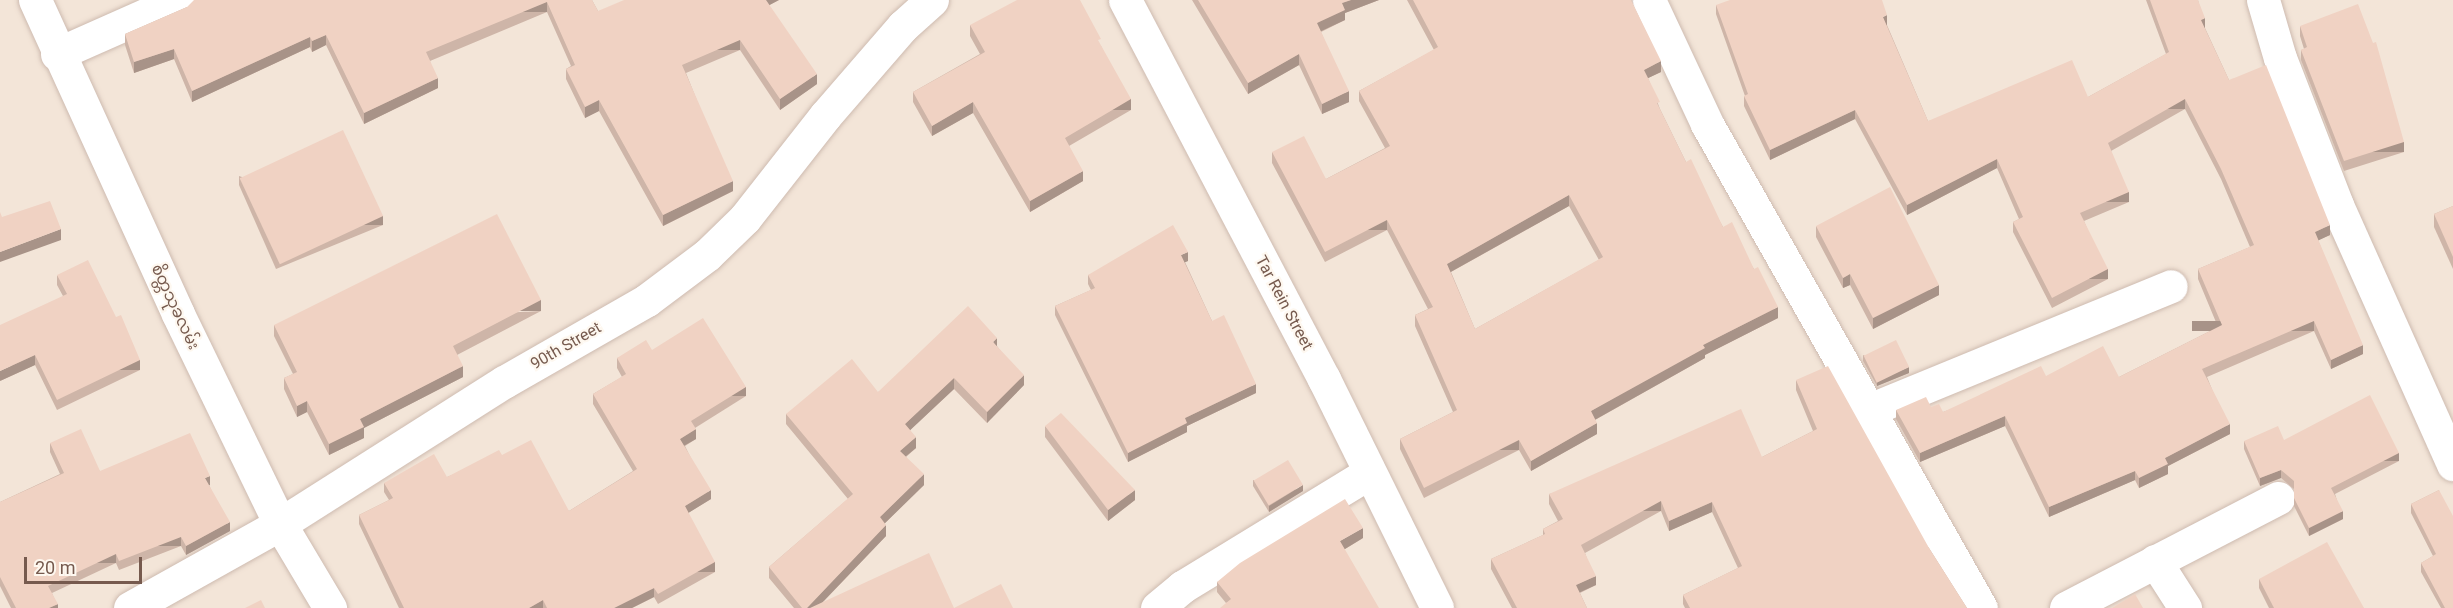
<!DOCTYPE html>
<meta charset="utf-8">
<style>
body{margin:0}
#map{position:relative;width:2453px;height:608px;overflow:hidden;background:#fcf4ea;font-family:Roboto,"Noto Sans Myanmar",sans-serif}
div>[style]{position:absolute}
.residential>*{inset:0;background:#f3e5d8;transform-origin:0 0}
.roads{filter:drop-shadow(0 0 2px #cebbb0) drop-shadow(0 0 2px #cebbb0)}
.minor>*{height:33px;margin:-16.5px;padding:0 16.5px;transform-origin:16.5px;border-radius:16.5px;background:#fff}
.wall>*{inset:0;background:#ceb5a8}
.shaded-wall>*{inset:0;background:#a89388;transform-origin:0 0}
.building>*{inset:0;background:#f0d2c3;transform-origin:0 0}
span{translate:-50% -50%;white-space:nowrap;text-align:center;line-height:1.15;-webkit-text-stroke:4.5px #fef8f0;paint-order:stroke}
.street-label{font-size:16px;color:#765a4e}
.scale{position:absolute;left:24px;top:557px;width:118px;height:27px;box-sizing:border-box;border:3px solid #765a4e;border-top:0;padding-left:8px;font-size:18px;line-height:21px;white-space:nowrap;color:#765a4e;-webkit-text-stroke:4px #fef8f0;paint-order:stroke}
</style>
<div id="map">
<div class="residential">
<i style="left:0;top:0;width:2453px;height:608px"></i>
</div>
<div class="roads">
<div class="minor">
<i style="left:35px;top:0;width:345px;rotate:65.5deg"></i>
<i style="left:178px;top:314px;width:233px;rotate:64.1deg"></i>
<i style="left:280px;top:524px;width:98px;rotate:59.2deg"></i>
<i style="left:1125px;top:0;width:428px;rotate:62.3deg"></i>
<i style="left:1324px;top:379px;width:255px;rotate:63.7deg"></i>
<i style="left:1649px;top:0;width:137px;rotate:64.9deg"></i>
<i style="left:1707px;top:124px;width:556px;rotate:60.49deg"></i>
<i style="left:2263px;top:0;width:60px;rotate:73.7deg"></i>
<i style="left:2280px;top:58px;width:158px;rotate:68.8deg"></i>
<i style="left:2337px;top:205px;width:284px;rotate:65.9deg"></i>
<i style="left:57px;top:54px;width:133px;rotate:-23.9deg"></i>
<i style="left:1869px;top:410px;width:326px;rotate:-22.3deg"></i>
<i style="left:2155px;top:561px;width:56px;rotate:57.4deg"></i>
<i style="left:130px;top:608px;width:172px;rotate:-29.2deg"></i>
<i style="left:280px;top:524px;width:265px;rotate:-32.4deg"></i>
<i style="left:504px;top:382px;width:165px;rotate:-29.8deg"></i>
<i style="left:647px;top:300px;width:75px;rotate:-36.9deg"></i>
<i style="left:707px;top:255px;width:53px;rotate:-44.2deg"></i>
<i style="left:745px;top:218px;width:130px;rotate:-51.9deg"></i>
<i style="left:825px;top:116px;width:119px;rotate:-49.1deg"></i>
<i style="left:903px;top:26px;width:39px;rotate:-42deg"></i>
<i style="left:1157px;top:608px;width:33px;rotate:-40deg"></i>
<i style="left:1182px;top:587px;width:219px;rotate:-31.4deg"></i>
<i style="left:2066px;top:608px;width:239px;rotate:-27.4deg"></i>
</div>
</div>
<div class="wall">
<i style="clip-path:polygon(592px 0,598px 11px,779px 0,769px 5px,817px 84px,780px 110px,740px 50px,686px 73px,733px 191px,663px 226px,599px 111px,585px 118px,566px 79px,566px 69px,571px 66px,547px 12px,430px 61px,438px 88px,364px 124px,326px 45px,312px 52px,310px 47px,192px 102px,174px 59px,134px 73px,125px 45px,125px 34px,187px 7px)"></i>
<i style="clip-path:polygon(1192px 0,1379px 0,1345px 13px,1345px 20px,1321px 32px,1349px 102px,1322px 114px,1299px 65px,1248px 94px)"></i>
<i style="clip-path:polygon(evenodd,1407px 0,1631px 0,1661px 72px,1648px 78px,1660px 109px,1686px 162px,1723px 227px,1754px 269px,1778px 318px,1705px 355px,1705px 358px,1595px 420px,1597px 434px,1531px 471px,1519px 450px,1424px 498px,1400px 449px,1400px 439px,1453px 412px,1415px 326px,1415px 315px,1428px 309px,1387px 230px,1325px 262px,1272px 163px,1272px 152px,1326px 179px,1385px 148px,1359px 101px,1359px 91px,1434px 50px,1407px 0,1569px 206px,1599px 260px,1475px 329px,1451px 272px,1569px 206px)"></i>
<i style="clip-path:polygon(2146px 0,2198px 0,2205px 28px,2229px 80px,2330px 235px,2318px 240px,2363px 354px,2331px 369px,2314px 331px,2207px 377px,2230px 434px,2168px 466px,2168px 474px,2139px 488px,2135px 480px,2049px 517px,2005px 426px,1920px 462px,1896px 419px,1896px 410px,1931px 407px,1943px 412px,2046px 376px,2119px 377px,2218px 327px,2198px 279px,2198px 269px,2250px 247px,2221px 179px,2185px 109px,2111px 151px,2129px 202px,2084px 221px,2108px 279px,2052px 308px,2013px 232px,2013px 222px,2019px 219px,1997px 168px,1907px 215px,1855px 119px,1770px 160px,1744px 106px,1744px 96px,1745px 96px,1716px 14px,1716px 5px,1887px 25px,1928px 121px,2088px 97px,2166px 54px)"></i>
<i style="clip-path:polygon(970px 25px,1101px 46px,1131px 110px,1069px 146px,1083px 181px,1030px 212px,973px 113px,932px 136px,913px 102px,913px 92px,980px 54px,970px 36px)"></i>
<i style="clip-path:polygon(2300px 26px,2404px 152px,2344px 171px,2301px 60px,2301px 50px,2304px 49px,2300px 36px)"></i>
<i style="clip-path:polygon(239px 176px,383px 225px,276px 269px,239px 185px)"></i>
<i style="clip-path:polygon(2453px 206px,2453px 269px,2434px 227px,2434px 214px)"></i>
<i style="clip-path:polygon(1816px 226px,1939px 295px,1873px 329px,1850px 285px,1843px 288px,1816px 237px)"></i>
<i style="clip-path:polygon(1188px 261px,1185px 262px,1212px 321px,1256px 393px,1187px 426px,1187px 432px,1128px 462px,1055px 315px,1055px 306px,1091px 290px,1088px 284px,1088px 275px)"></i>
<i style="clip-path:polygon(57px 275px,140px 370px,57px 410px,35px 365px,0 381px,63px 296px,57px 285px)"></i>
<i style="clip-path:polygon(541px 311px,457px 355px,463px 377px,364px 428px,364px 438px,329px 455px,307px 412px,297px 417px,284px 389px,284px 378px,293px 374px,274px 336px,274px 325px)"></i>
<i style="clip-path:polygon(997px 346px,1024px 385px,987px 423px,954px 389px,910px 430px,916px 448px,906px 457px,924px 485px,885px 523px,886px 536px,823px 602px,954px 608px,1013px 608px,794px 608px,769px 578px,769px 567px,848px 499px,786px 424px,786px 414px,878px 392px)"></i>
<i style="clip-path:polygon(652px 350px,746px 396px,695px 428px,696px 439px,685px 446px,711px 499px,688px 513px,715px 572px,658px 604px,654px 597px,632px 608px,399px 608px,359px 524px,359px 515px,389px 500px,384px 492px,384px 483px,447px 477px,502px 455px,569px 511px,633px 471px,593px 404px,593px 394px,622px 377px,617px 368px,617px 358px)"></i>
<i style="clip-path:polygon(1863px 355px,1909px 373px,1877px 386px,1863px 361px)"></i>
<i style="clip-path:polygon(1796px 380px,1929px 548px,1967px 608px,1685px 608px,1683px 604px,1683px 595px,1738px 568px,1712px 512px,1669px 531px,1661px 511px,1585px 553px,1596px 585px,1580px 593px,1587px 608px,1512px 608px,1491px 569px,1491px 559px,1543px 535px,1543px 529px,1558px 521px,1549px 504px,1549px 494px,1762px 457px,1813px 431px,1796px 390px)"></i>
<i style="clip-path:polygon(1045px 426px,1135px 500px,1108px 521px,1045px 437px)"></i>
<i style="clip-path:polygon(2284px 440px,2399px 461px,2335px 494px,2343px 519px,2309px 536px,2294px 506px,2294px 489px,2281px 478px,2260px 486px,2244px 449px,2244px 441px)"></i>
<i style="clip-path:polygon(50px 443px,100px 471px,210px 485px,209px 485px,230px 531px,186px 555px,181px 546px,119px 570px,116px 563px,52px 593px,58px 608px,11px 608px,0 586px,0 502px,60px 474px,50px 452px)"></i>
<i style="clip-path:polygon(1253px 480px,1303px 491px,1269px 512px,1253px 486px)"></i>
<i style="clip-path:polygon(2439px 490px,2453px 608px,2441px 608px,2421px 572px,2421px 563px,2433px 556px,2411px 513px,2411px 504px)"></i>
<i style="clip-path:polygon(1363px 538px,1345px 549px,1226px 603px,1217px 592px,1217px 582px)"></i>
<i style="clip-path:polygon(2259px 579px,2364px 608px,2269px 608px,2259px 588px)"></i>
</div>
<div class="shaded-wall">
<i style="clip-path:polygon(764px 0,779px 0,764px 8px)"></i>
<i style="clip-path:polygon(1351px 0,1379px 0,1345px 13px,1345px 20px,1317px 33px,1317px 23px,1342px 3px)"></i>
<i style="left:547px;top:2px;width:10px;height:131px;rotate:90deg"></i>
<i style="clip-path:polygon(1887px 15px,1887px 25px,1883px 27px,1883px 17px)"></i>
<i style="clip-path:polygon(2205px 18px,2205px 28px,2201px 30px,2201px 20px)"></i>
<i style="clip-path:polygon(326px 35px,326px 45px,312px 52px,312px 41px)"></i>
<i style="clip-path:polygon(310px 37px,310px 47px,192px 102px,192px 91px)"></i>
<i style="left:740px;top:40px;width:10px;height:63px;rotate:90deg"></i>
<i style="clip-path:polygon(174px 49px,174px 59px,134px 73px,134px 62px)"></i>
<i style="clip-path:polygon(1299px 54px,1299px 65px,1248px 94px,1248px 83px)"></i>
<i style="clip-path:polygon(1661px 61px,1661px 72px,1644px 80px,1644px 70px)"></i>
<i style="clip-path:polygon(817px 74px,817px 84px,780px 110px,780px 99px)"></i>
<i style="clip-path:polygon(438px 78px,438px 88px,364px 124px,364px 113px)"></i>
<i style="clip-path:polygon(1349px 91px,1349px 102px,1322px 114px,1322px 104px)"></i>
<i style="left:1131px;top:99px;width:11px;height:77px;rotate:90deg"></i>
<i style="left:2185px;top:99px;width:10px;height:89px;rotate:90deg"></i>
<i style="clip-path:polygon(599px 100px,599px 111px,585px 118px,585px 107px)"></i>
<i style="clip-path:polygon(973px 102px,973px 113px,932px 136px,932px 126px)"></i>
<i style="clip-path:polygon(1855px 110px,1855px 119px,1770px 160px,1770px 150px)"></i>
<i style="left:2404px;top:142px;width:10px;height:63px;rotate:90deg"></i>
<i style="clip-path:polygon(1997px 159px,1997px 168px,1907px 215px,1907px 205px)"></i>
<i style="clip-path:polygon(1083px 171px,1083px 181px,1030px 212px,1030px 201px)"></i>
<i style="clip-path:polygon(733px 181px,733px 191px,663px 226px,663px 215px)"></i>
<i style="left:2129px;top:192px;width:10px;height:53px;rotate:90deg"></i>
<i style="clip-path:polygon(1569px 195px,1569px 206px,1447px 274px,1447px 264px)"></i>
<i style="left:383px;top:216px;width:9px;height:116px;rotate:90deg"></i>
<i style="left:1387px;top:220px;width:10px;height:70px;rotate:90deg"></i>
<i style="clip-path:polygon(2330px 225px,2330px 235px,2315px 242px,2315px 232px)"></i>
<i style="clip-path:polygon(61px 229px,61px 240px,0 262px,0 252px)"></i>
<i style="clip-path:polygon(1188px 252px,1188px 261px,1181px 264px,1181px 255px)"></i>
<i style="left:2108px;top:269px;width:10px;height:63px;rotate:90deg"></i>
<i style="clip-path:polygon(1850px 274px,1850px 285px,1843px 288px,1843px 278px)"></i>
<i style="clip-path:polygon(1939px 285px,1939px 295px,1873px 329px,1873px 318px)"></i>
<i style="left:541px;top:300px;width:11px;height:99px;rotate:90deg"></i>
<i style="clip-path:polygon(1778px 307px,1778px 318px,1705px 355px,1705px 358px,1591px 422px,1591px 411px,1703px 345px)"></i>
<i style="left:2314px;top:321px;width:10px;height:122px;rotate:90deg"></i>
<i style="clip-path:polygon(997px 338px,997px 348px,993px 342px)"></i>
<i style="clip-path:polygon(2363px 345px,2363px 354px,2331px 369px,2331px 360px)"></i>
<i style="clip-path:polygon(35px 355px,35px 365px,0 381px,0 371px)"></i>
<i style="left:140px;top:360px;width:10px;height:92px;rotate:90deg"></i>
<i style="clip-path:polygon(463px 366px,463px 377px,364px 428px,364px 438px,329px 455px,329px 444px,360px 419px)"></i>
<i style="clip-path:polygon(1909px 367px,1909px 373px,1877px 386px,1877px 381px)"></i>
<i style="clip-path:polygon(1024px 375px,1024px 385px,987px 423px,987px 412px)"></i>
<i style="clip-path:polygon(954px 378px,954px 389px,905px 435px,905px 424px)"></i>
<i style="clip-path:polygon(1256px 384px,1256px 393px,1187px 426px,1187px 432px,1128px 462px,1128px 453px,1185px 418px)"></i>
<i style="left:746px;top:387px;width:9px;height:65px;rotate:90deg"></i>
<i style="clip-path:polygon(307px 401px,307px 412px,297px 417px,297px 406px)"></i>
<i style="clip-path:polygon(2005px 416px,2005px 426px,1920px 462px,1920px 453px)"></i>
<i style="clip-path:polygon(1597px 423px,1597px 434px,1531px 471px,1531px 461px)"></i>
<i style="clip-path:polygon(2230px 424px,2230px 434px,2168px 466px,2168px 474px,2139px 488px,2139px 478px,2165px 458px)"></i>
<i style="clip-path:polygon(696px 429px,696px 439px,680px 448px,680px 439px)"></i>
<i style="clip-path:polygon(916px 437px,916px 448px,900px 461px,900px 451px)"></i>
<i style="left:1519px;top:440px;width:10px;height:106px;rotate:90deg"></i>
<i style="left:2399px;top:453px;width:8px;height:76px;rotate:90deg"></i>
<i style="clip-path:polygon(2281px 470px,2281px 478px,2260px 486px,2260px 478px)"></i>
<i style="clip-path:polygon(2135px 471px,2135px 480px,2049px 517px,2049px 507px)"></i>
<i style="clip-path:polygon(924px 474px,924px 485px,880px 528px,880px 517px)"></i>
<i style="clip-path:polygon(210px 476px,210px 485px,205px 487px,205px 478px)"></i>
<i style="clip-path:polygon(1303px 485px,1303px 491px,1269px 512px,1269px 506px)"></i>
<i style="clip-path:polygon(711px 490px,711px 499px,685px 515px,685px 506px)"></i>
<i style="clip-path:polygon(1135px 490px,1135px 500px,1108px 521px,1108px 510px)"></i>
<i style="left:1661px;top:501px;width:10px;height:91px;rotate:90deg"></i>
<i style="clip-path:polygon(1712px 502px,1712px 512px,1669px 531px,1669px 521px)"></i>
<i style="clip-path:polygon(2343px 511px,2343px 519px,2309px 536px,2309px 528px)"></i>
<i style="clip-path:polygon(230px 522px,230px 531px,186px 555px,186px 546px)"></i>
<i style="clip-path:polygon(886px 525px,886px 536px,817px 608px,807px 608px)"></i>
<i style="clip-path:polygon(1363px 528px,1363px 538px,1340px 552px,1340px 541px)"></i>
<i style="left:181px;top:537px;width:9px;height:66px;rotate:90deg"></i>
<i style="left:116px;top:554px;width:9px;height:75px;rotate:90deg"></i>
<i style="left:715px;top:562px;width:10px;height:65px;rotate:90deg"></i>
<i style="clip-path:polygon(1596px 576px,1596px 585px,1576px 594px,1576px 585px)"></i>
<i style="clip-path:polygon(654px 588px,654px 597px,632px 608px,614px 608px)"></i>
<i style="clip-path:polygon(543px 600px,543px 608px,529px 608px)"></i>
<i style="clip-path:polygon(58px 604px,58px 608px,49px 608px)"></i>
</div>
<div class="building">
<i style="clip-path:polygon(194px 0,592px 0,598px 11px,624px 0,766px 0,817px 74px,780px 99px,740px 40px,682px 65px,733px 181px,663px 215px,599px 100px,585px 107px,566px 69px,575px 65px,547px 2px,426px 52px,438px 78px,364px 113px,326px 35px,312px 41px,310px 37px,192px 91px,174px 49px,134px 62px,125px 34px,187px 7px)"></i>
<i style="clip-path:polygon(1017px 0,1080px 0,1101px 39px,1098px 40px,1131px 99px,1065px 138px,1083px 171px,1030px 201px,973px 102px,932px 126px,913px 92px,985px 52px,970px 25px)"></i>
<i style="clip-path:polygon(1198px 0,1351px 0,1342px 3px,1345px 10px,1317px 23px,1349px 91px,1322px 104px,1299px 54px,1248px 83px)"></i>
<i style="clip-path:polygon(evenodd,1413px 0,1631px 0,1661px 61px,1644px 70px,1660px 102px,1657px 103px,1686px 162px,1691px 159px,1723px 227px,1732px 222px,1754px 269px,1758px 267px,1778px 307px,1703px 345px,1705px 348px,1591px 411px,1597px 423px,1531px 461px,1519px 440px,1424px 488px,1400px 439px,1457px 410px,1415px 315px,1433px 307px,1387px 220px,1325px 252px,1272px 152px,1304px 136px,1326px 179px,1390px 146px,1359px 91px,1438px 47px,1413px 0,1569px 195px,1603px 257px,1475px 329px,1447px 264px,1569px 195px)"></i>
<i style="clip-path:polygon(1730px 0,1882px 0,1887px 15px,1883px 17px,1928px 121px,2072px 60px,2088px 97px,2169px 52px,2150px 0,2198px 0,2205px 18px,2201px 20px,2229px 80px,2266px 65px,2330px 225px,2315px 232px,2363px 345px,2331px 360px,2314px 321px,2202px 369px,2230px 424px,2165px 458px,2168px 464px,2139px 478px,2135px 471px,2049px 507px,2005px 416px,1920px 453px,1896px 410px,1926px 397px,1931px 407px,1939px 404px,1943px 412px,2041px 366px,2046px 376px,2103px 346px,2119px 377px,2222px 325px,2198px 269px,2254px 245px,2221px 169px,2185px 99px,2108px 143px,2129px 192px,2080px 213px,2108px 269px,2052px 298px,2013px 222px,2023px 217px,1997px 159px,1907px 205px,1855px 110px,1770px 150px,1744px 96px,1748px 94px,1716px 5px)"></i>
<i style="clip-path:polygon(2358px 4px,2373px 43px,2376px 42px,2404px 142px,2344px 161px,2301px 50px,2307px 47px,2300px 26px)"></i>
<i style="left:343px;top:130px;width:95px;height:114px;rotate:65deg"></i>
<i style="clip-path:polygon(1890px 187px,1939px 285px,1873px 318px,1850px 274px,1843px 278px,1816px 226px)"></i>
<i style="clip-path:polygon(50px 201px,61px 229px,0 252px,0 212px,2px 217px)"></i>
<i style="clip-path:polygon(2453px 206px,2453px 257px,2434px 214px)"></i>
<i style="clip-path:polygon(497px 214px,541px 300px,453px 346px,463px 366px,360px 419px,364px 427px,329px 444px,307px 401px,297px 406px,284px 378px,297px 372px,274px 325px)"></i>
<i style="clip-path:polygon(1173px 225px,1188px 252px,1181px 255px,1212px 321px,1224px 315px,1256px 384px,1185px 418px,1187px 423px,1128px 453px,1055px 306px,1095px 288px,1088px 275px)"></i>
<i style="clip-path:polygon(88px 260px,116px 317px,121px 315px,140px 360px,57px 400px,35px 355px,0 371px,0 325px,67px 294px,57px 275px)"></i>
<i style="clip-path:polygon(968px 306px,997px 338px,993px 342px,1024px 375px,987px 412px,954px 378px,905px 424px,916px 437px,900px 451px,924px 474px,880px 517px,886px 525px,807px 608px,802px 608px,769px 567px,853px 494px,786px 414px,852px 359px,878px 392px)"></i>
<i style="clip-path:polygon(703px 318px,746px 387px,691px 421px,696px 429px,680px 439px,711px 490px,685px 506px,715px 562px,658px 594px,654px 588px,614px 608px,547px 608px,543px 600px,529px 608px,404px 608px,359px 515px,393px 498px,384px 483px,434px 454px,447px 477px,499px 450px,502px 455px,531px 440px,569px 511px,637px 469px,593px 394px,626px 374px,617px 358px,646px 340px,652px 350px)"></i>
<i style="left:1896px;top:340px;width:30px;height:36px;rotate:64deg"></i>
<i style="clip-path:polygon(1828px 366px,1929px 548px,1967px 608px,1690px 608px,1683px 595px,1742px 566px,1712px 502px,1669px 521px,1661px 501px,1581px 545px,1596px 576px,1576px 585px,1587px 608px,1517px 608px,1491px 559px,1545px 534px,1543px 529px,1563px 519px,1549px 494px,1741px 409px,1762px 457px,1817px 429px,1796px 380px)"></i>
<i style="clip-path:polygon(2370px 395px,2399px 453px,2331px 488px,2343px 511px,2309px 528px,2294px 498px,2294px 481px,2281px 470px,2260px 478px,2244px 441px,2278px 426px,2284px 440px)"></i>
<i style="clip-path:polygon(1061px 413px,1135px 490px,1108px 510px,1045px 426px)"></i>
<i style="clip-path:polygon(81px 429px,100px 471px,190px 433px,210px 476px,205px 478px,230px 522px,186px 546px,181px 537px,119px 561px,116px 554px,48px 586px,58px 604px,49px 608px,16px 608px,0 577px,0 502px,64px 473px,50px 443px)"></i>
<i style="left:1288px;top:460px;width:29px;height:40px;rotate:59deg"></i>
<i style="clip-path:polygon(2439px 490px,2453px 516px,2453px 608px,2445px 608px,2421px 563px,2436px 554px,2411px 504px)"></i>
<i style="clip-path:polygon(1345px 499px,1363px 528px,1340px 541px,1379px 608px,1220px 608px,1231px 599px,1217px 582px,1240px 563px)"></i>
<i style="clip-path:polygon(2327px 542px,2364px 608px,2274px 608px,2259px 579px)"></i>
<i style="clip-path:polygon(929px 553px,954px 608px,1001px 584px,1013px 608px,810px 608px)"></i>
<i style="clip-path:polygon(2135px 594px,2143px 608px,2112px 608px)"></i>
<i style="clip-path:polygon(261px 600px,265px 608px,245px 608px)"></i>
</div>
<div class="street-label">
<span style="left:1284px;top:303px;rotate:62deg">Tar Rein Street</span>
<span style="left:175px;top:307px;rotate:65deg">စိတ္တသုခလမ်း</span>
<span style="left:566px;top:346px;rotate:-30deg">90th Street</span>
</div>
<div class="scale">20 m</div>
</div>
